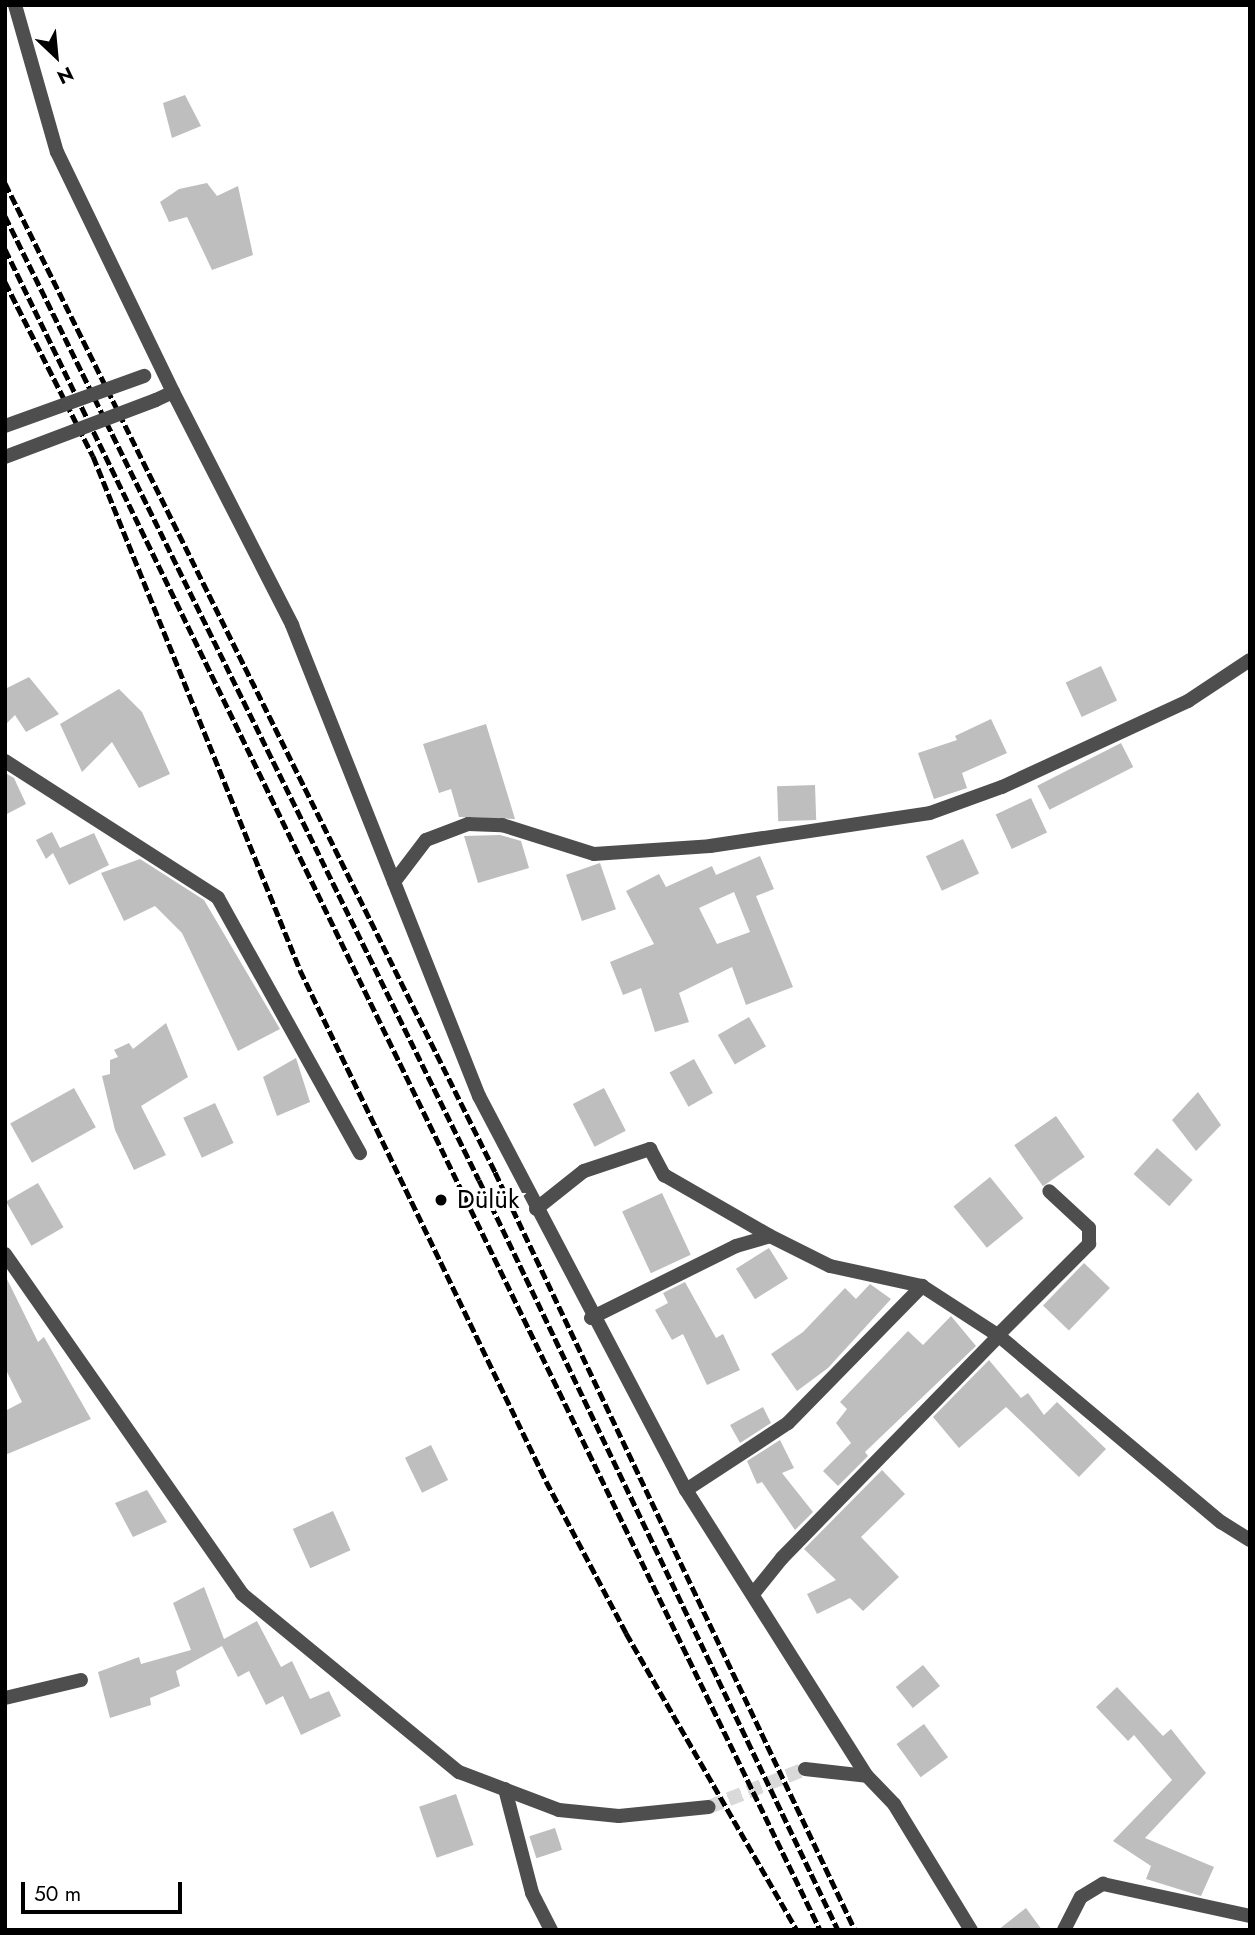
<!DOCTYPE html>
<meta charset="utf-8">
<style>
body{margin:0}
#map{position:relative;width:1255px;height:1935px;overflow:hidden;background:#fff;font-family:Jost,sans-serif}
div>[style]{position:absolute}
.building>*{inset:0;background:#bebebe;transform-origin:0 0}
.minor-tunnel>*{height:14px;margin-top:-7px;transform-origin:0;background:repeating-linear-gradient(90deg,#d9d9d9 0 14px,transparent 0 21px)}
.minor>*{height:14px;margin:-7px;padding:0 7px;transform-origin:7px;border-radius:7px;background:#4e4e4e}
.tertiary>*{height:14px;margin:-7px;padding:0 7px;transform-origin:7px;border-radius:7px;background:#4e4e4e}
.rail>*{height:5px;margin-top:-2.5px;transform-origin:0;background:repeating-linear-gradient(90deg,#000 0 10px,transparent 0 13.5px)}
.tertiary-bridge>*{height:14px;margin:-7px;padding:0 7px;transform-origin:7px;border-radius:7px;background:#4e4e4e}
.dots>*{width:19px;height:19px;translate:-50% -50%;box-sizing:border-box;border:4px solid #fff;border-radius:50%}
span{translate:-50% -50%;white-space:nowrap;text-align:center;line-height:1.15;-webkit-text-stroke:6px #fff;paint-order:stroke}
.poi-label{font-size:26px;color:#000}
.left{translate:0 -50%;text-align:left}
.frame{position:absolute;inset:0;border:7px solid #000;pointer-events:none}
.north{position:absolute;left:21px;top:21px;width:70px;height:70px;-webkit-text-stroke:5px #fff;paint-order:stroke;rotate:154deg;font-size:19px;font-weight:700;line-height:28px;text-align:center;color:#000}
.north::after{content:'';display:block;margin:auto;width:24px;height:32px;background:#000;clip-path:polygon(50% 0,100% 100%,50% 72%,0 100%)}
.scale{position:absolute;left:21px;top:1882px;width:161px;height:32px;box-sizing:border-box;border:4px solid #000;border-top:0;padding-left:9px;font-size:21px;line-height:24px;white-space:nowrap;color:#000;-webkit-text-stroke:5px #fff;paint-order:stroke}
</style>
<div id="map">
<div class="building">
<i style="clip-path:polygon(185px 95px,201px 126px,172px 138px,163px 103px)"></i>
<i style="clip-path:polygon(207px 183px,217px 196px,238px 186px,253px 255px,212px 270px,187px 217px,169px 222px,160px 202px,179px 189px)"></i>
<i style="left:1101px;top:666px;width:38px;height:39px;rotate:65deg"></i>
<i style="clip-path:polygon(29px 677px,59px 714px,26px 732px,15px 715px,5px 725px,5px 689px)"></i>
<i style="clip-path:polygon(119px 689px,142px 712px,170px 774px,139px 788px,112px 742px,82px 772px,60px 724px)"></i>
<i style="clip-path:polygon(991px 719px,1007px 753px,962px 773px,967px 788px,934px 799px,918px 753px,957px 740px,955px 736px)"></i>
<i style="clip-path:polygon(486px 724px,508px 796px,515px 819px,459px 817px,451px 789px,439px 793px,423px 744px)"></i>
<i style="left:1121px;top:743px;width:27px;height:94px;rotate:63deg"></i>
<i style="clip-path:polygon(5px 773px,14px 778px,26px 804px,5px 815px)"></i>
<i style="left:815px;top:785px;width:35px;height:38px;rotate:88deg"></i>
<i style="left:1031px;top:798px;width:38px;height:39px;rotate:65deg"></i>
<i style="clip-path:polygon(52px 832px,60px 848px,94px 833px,109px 865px,69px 885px,53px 853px,46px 859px,36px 840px)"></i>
<i style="clip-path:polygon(500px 835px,521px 841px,529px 868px,478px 883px,464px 836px)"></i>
<i style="left:963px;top:839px;width:38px;height:41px;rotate:65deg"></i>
<i style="clip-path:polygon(evenodd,760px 856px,774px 889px,756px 896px,793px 987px,746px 1005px,732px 967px,679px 993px,689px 1022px,655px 1032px,641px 988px,623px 995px,610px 962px,654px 944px,626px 891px,659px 874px,666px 887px,712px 866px,716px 875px,760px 856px,734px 892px,750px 932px,717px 944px,699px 908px,734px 892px)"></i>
<i style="clip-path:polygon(140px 859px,204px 900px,280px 1029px,238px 1051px,182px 933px,155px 906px,124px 921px,101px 873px)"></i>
<i style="left:600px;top:863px;width:49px;height:36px;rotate:71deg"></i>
<i style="left:749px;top:1017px;width:34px;height:36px;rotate:60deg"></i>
<i style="clip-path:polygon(166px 1023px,188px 1077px,141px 1106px,166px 1155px,134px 1170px,115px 1130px,102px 1076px,110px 1074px,110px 1060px,118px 1057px,114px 1050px,129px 1043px,133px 1049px)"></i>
<i style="clip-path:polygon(296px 1058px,310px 1102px,277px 1116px,263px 1077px)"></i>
<i style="left:694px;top:1059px;width:39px;height:28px;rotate:61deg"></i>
<i style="left:74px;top:1088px;width:45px;height:73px;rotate:61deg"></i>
<i style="left:604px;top:1088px;width:48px;height:35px;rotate:63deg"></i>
<i style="clip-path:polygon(1198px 1092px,1221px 1125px,1196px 1151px,1172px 1120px)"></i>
<i style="left:215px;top:1103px;width:44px;height:35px;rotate:65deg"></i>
<i style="left:1056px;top:1116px;width:50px;height:51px;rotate:55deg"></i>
<i style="left:1157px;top:1148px;width:48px;height:35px;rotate:42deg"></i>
<i style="left:990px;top:1177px;width:53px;height:47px;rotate:51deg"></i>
<i style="left:38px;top:1183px;width:51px;height:37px;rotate:60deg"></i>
<i style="left:662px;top:1193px;width:68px;height:44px;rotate:65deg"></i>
<i style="left:769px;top:1248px;width:36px;height:39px;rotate:58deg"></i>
<i style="left:1084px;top:1263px;width:36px;height:59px;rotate:44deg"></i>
<i style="clip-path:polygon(5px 1275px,38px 1342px,44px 1337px,91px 1419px,5px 1455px,5px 1411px,22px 1402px,5px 1368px)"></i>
<i style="clip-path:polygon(685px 1282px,716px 1338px,723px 1334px,740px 1370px,707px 1385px,683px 1334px,672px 1340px,655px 1310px,668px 1303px,663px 1293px)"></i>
<i style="clip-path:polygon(870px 1284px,891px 1299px,828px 1368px,797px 1391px,771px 1354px,803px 1332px,845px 1288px,856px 1299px)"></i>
<i style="clip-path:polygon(951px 1316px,976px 1346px,865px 1452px,868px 1456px,838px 1486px,823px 1471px,851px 1443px,836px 1423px,847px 1409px,840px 1402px,908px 1331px,923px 1345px)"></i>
<i style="clip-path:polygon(989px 1360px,1021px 1398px,1028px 1393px,1044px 1415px,1057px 1402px,1106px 1449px,1079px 1477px,1006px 1407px,959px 1448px,933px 1417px)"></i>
<i style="clip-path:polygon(763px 1407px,771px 1423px,740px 1443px,730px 1425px)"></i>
<i style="clip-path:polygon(780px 1440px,794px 1468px,782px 1473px,813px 1512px,795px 1530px,762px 1482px,757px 1484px,747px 1461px)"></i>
<i style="left:431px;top:1445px;width:39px;height:29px;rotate:64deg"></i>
<i style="clip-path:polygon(882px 1470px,905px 1494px,861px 1537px,899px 1577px,863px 1611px,850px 1598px,817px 1614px,807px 1594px,836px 1580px,804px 1549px)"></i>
<i style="clip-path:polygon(147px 1490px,167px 1522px,133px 1537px,115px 1503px)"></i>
<i style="left:333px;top:1511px;width:43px;height:44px;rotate:66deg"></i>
<i style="clip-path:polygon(204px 1587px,224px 1639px,257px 1621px,281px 1667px,292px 1661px,310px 1699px,329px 1691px,341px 1716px,301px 1735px,283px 1696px,266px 1705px,249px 1671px,238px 1677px,222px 1646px,176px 1671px,180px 1686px,150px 1698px,151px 1705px,110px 1718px,98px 1672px,139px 1657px,141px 1664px,191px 1650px,173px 1603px)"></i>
<i style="left:923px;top:1665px;width:27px;height:35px;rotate:51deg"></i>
<i style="clip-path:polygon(1117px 1687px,1163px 1736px,1171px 1729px,1206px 1773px,1145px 1838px,1214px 1867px,1201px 1896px,1146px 1879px,1151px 1866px,1113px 1841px,1172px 1780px,1134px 1735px,1128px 1741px,1096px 1707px)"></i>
<i style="left:924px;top:1724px;width:41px;height:34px;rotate:54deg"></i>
<i style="left:456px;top:1794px;width:54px;height:39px;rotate:71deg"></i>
<i style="left:555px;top:1828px;width:23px;height:27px;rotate:72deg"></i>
<i style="clip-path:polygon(1026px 1908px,1042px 1930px,998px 1930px)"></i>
</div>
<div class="minor-tunnel">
<i style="left:709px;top:1807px;width:103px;rotate:-21.6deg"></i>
</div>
<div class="minor">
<i style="left:173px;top:392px;width:262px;rotate:62.9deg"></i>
<i style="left:292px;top:625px;width:507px;rotate:68.35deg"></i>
<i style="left:479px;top:1096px;width:445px;rotate:62.3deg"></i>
<i style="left:686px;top:1490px;width:338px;rotate:57.7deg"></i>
<i style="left:5px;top:761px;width:253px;rotate:32.7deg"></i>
<i style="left:218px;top:898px;width:292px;rotate:60.9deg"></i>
<i style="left:394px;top:882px;width:53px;rotate:-52.7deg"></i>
<i style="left:426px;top:840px;width:45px;rotate:-20.9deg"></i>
<i style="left:468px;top:824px;width:34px;rotate:2deg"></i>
<i style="left:502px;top:825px;width:96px;rotate:17.5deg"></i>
<i style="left:594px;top:854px;width:116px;rotate:-3.9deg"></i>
<i style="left:710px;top:846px;width:222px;rotate:-8.5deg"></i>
<i style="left:930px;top:813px;width:77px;rotate:-19.9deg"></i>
<i style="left:1002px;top:787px;width:205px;rotate:-24.8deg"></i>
<i style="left:1188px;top:701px;width:74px;rotate:-33.5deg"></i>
<i style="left:536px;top:1209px;width:61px;rotate:-38.4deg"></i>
<i style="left:584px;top:1171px;width:70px;rotate:-18.4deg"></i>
<i style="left:650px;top:1149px;width:30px;rotate:62deg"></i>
<i style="left:664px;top:1175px;width:122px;rotate:29.9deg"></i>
<i style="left:5px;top:1254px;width:414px;rotate:55.1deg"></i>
<i style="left:242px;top:1594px;width:281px;rotate:39.4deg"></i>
<i style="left:459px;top:1772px;width:107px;rotate:20.8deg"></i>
<i style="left:559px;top:1810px;width:60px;rotate:5.7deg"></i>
<i style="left:619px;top:1816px;width:90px;rotate:-5.7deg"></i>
<i style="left:591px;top:1318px;width:162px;rotate:-26.4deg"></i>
<i style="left:736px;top:1246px;width:35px;rotate:-16deg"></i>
<i style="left:770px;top:1236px;width:67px;rotate:26.6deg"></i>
<i style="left:830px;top:1266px;width:94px;rotate:12.3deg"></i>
<i style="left:922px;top:1286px;width:92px;rotate:33deg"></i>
<i style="left:999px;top:1336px;width:290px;rotate:40deg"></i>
<i style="left:1221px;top:1522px;width:34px;rotate:32deg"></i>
<i style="left:996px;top:1337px;width:132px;rotate:-45deg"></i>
<i style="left:1089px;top:1244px;width:16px;rotate:-90deg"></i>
<i style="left:1089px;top:1228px;width:54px;rotate:-137.2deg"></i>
<i style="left:686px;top:1490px;width:122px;rotate:-33.3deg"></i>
<i style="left:788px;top:1423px;width:192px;rotate:-45.6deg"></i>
<i style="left:753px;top:1594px;width:46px;rotate:-51.1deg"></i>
<i style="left:782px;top:1558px;width:310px;rotate:-45.7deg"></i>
<i style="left:5px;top:1698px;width:78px;rotate:-13.3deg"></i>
<i style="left:805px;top:1769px;width:62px;rotate:6.4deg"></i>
<i style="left:867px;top:1776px;width:39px;rotate:46deg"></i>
<i style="left:894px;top:1804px;width:148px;rotate:58.6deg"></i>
<i style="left:505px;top:1789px;width:107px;rotate:75.4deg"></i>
<i style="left:532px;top:1893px;width:42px;rotate:62.8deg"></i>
<i style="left:1064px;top:1930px;width:37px;rotate:-63deg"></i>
<i style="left:1081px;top:1897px;width:26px;rotate:-31deg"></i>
<i style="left:1103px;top:1884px;width:150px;rotate:12.3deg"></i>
</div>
<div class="tertiary">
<i style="left:15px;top:5px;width:153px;rotate:74.1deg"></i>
<i style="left:57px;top:152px;width:267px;rotate:64.2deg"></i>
<i style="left:173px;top:392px;width:19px;rotate:155deg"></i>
</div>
<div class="rail">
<i style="left:5px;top:183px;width:1104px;rotate:63.64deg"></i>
<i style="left:495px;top:1172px;width:839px;rotate:64.6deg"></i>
<i style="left:5px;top:216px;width:1074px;rotate:63.82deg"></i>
<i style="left:479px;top:1180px;width:831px;rotate:64.42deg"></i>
<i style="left:5px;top:249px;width:1868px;rotate:64.13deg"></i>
<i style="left:5px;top:282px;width:195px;rotate:63.2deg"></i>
<i style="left:93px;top:456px;width:554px;rotate:68.06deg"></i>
<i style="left:300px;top:970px;width:567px;rotate:64.29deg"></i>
<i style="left:546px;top:1481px;width:172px;rotate:62.2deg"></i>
<i style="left:626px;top:1633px;width:343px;rotate:60.1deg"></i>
</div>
<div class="tertiary-bridge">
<i style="left:5px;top:426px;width:148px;rotate:-19.8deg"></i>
<i style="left:5px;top:457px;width:161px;rotate:-20.7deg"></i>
</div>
<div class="dots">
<i style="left:441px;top:1200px;background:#000"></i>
</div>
<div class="poi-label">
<span class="left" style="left:457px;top:1200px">Dülük</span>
</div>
<div class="frame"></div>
<div class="north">N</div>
<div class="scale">50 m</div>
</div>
